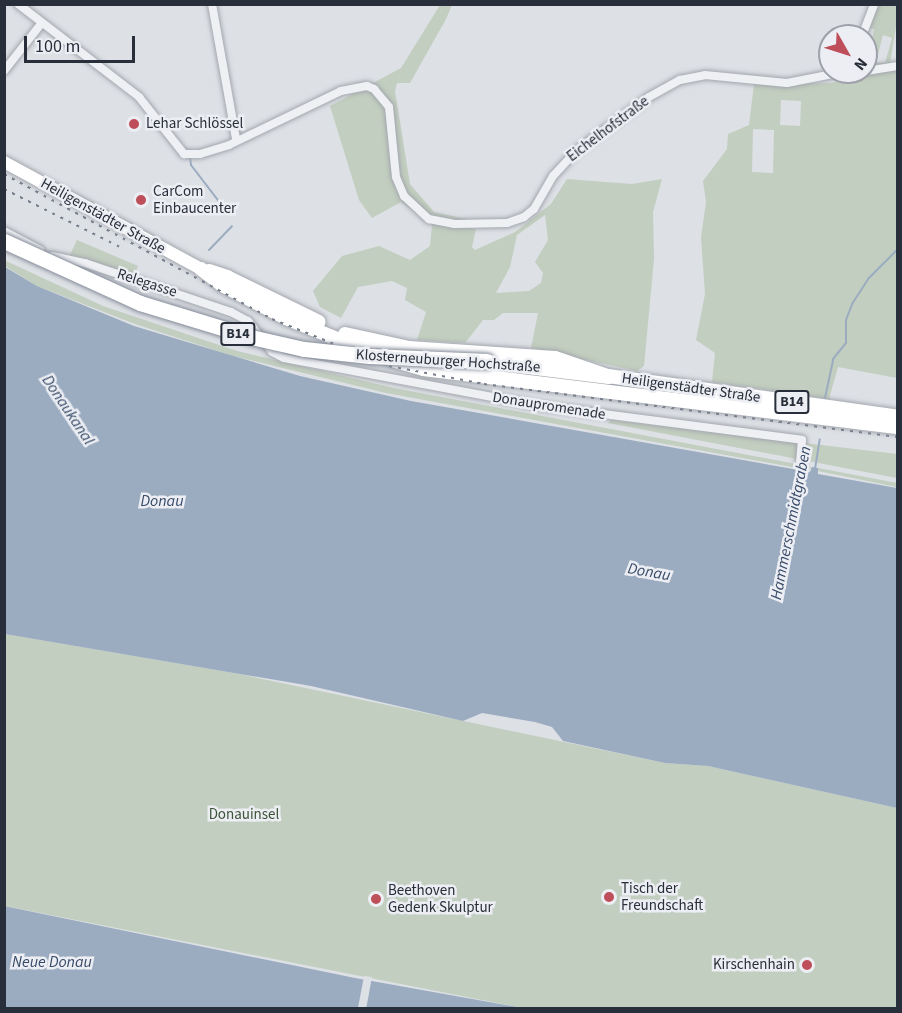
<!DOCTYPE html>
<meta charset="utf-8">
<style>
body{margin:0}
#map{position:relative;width:902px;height:1013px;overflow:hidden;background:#dde0e5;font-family:"Source Sans 3",sans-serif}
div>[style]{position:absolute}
.green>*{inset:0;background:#c2cebf}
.water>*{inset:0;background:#9bacc1}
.pier>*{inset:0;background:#dde0e5}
.stream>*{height:2px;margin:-1px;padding:0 1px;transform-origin:1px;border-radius:1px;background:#9bacc1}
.roads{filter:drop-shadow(0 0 2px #a3a7ae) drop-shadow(0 0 2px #a3a7ae)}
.street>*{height:8px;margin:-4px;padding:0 4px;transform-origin:4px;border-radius:4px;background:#eff0f4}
.secondary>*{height:12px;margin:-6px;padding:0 6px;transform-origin:6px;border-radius:6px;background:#fff}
.primary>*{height:14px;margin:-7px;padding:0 7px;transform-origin:7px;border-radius:7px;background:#fff}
.highway>*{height:15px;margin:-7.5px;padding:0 7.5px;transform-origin:7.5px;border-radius:7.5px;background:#fff}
.rail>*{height:2px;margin-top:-1px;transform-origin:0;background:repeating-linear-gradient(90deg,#787f8d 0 3px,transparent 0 9px)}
.bridges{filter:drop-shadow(0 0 2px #868d9a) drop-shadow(0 0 2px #868d9a)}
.highway-bridge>*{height:15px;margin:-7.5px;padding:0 7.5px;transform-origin:7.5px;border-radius:7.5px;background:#fff}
.dots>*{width:16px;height:16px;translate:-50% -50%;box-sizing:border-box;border:3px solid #eceef3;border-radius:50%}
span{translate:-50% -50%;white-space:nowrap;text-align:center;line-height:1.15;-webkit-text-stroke:5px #eceef3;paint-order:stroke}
.shield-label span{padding:2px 4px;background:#eceef3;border:2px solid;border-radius:4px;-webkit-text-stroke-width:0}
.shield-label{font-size:14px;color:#282e3a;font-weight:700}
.poi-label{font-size:15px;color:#282e3a}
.left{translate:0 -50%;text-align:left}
.right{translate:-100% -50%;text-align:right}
.street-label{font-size:15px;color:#282e3a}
.park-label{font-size:15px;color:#3b5437}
.water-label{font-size:16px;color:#374b69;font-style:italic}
.frame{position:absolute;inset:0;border:6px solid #282e3a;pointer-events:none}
.north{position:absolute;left:818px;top:24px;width:60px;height:60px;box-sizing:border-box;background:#eceef3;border:2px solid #9ea1a9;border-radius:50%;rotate:129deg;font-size:16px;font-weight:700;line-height:24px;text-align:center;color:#282e3a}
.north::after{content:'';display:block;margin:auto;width:21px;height:27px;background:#be4e5a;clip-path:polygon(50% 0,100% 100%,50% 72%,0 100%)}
.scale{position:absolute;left:24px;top:36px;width:111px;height:27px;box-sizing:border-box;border:3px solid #282e3a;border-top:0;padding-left:8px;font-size:18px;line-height:21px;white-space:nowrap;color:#282e3a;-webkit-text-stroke:4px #eceef3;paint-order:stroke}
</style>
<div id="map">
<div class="green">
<i style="clip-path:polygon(evenodd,440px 5px,452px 5px,446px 19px,410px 83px,397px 83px,395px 91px,410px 184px,434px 212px,467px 219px,460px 226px,476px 229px,472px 247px,475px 250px,515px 232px,551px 204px,567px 179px,632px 184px,662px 179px,653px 212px,654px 259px,644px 366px,637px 371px,531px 348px,538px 313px,503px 313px,494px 320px,483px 320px,465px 343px,417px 340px,426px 312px,405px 300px,407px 288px,392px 281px,358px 287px,341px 318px,320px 307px,313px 291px,342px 256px,379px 246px,410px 260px,430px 246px,432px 225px,401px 202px,372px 218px,359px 200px,330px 106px,401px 68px,440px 5px,545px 215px,548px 240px,535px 262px,543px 273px,541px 283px,529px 291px,496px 293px,510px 267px,517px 235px,545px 215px)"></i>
<i style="clip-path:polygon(evenodd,876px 5px,897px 6px,897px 20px,890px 64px,866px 68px,874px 29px,869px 28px,866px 36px,876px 5px,883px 35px,892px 38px,885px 63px,876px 62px,883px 35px)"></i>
<i style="clip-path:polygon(evenodd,897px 65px,897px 378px,838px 367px,829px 399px,712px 382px,715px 353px,696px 340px,705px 294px,701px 237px,706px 202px,703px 181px,727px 149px,728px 134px,749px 125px,754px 84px,831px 83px,897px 65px,781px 100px,801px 101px,800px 126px,780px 125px,781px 100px,897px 65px,753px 129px,774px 130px,773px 173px,752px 172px,753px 129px)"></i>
<i style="clip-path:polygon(77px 240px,138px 266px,135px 274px,69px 257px)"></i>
<i style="clip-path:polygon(4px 260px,103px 306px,237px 351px,394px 388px,812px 467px,808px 470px,386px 393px,233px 356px,135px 324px,37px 286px,5px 266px)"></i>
<i style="clip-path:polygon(611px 420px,897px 454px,897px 478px,608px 423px)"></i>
<i style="clip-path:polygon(818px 468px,897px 483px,897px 487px,818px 471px)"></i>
<i style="clip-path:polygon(5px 634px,234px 673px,665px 763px,708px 766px,897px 808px,897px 1008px,523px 1008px,5px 906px)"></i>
</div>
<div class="water">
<i style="clip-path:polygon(5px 267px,37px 286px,134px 326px,300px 376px,411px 401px,810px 472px,812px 467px,818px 468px,818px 474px,897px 488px,897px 808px,708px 766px,665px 763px,563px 741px,552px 727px,535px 722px,482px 713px,463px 721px,311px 686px,5px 634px)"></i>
<i style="clip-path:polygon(4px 906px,355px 978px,523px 1008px,5px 1008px)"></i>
</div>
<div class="pier">
<i style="clip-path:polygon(364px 976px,372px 977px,367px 1004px,366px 1008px,358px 1008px)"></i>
</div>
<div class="stream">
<i style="left:190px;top:157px;width:8px;rotate:83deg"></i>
<i style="left:191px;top:165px;width:54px;rotate:52.5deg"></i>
<i style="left:209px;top:250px;width:33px;rotate:-46deg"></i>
<i style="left:825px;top:398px;width:40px;rotate:-78deg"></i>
<i style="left:833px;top:359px;width:21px;rotate:-51deg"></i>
<i style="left:846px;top:343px;width:23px;rotate:-90deg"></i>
<i style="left:846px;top:320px;width:17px;rotate:-69deg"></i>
<i style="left:852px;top:304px;width:31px;rotate:-57deg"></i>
<i style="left:869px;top:278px;width:41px;rotate:-45deg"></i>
<i style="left:815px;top:469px;width:30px;rotate:-81deg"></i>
</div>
<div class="roads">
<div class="street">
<i style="left:18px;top:4px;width:153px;rotate:37.5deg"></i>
<i style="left:139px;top:97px;width:73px;rotate:51.7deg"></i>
<i style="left:184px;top:154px;width:16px"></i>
<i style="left:200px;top:154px;width:30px;rotate:-17deg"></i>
<i style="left:229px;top:145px;width:124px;rotate:-25.7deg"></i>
<i style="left:341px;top:91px;width:26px;rotate:-11deg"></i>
<i style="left:367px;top:86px;width:8px;rotate:23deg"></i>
<i style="left:374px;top:89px;width:23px;rotate:50deg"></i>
<i style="left:389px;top:107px;width:70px;rotate:84.3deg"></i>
<i style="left:396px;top:177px;width:21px;rotate:67deg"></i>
<i style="left:404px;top:196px;width:34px;rotate:43deg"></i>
<i style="left:429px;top:219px;width:26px;rotate:11deg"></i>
<i style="left:455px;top:224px;width:52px;rotate:-1.1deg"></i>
<i style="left:507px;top:223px;width:18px;rotate:-19deg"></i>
<i style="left:524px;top:217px;width:13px;rotate:-39deg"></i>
<i style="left:534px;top:209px;width:38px;rotate:-60deg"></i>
<i style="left:553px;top:176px;width:34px;rotate:-47deg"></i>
<i style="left:576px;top:151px;width:91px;rotate:-36.5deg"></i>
<i style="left:649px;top:97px;width:35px;rotate:-29deg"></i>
<i style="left:680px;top:80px;width:25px;rotate:-11deg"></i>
<i style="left:705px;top:75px;width:82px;rotate:5.6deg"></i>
<i style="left:787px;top:83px;width:57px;rotate:-11.1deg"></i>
<i style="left:212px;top:4px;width:137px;rotate:79.9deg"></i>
<i style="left:862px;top:36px;width:34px;rotate:-69deg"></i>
<i style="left:4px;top:71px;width:60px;rotate:-51.8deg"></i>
<i style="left:866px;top:71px;width:32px;rotate:-9deg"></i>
<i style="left:4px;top:231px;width:41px;rotate:27.8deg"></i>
<i style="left:52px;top:256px;width:34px;rotate:12deg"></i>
<i style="left:85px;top:263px;width:154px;rotate:18.6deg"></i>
<i style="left:231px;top:312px;width:19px;rotate:28deg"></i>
<i style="left:248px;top:321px;width:39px;rotate:52deg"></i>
<i style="left:272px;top:352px;width:13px;rotate:27deg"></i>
<i style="left:284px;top:358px;width:254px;rotate:10.6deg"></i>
<i style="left:534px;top:405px;width:270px;rotate:7.4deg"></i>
<i style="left:802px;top:440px;width:22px;rotate:95deg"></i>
</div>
<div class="secondary">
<i style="left:4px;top:162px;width:224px;rotate:28.5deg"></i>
</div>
<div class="primary">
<i style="left:201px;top:269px;width:26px;rotate:37deg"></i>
<i style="left:222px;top:285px;width:72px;rotate:27.3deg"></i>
<i style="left:286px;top:318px;width:92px;rotate:22.4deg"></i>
<i style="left:209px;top:271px;width:19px;rotate:18deg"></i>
<i style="left:227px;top:277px;width:102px;rotate:26.1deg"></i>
<i style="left:345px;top:334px;width:66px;rotate:12.3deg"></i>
<i style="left:409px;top:348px;width:146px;rotate:3.9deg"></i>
<i style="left:555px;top:358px;width:56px;rotate:18.8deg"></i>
<i style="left:608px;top:376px;width:293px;rotate:8deg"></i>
<i style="left:392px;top:360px;width:32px;rotate:16deg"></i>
<i style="left:423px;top:369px;width:479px;rotate:7deg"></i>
</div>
<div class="highway">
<i style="left:487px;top:361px;width:122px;rotate:7.1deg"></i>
</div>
</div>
<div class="rail">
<i style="left:4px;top:174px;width:305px;rotate:28.4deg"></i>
<i style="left:272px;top:319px;width:126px;rotate:21.9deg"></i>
<i style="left:389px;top:366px;width:97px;rotate:10.7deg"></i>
<i style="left:484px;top:384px;width:417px;rotate:7.3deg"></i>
<i style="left:4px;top:189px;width:130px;rotate:26.6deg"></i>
</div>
<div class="bridges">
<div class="highway-bridge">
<i style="left:4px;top:241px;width:149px;rotate:24.5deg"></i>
<i style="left:140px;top:303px;width:116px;rotate:17deg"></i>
<i style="left:251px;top:337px;width:54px;rotate:12.8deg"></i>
<i style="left:304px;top:349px;width:66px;rotate:6.1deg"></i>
<i style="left:370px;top:356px;width:117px;rotate:2.4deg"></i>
</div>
</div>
<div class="dots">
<i style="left:134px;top:124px;background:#be4e5a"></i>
<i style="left:141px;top:200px;background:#be4e5a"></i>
<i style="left:609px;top:897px;background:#be4e5a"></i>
<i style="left:376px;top:899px;background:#be4e5a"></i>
<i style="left:807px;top:965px;background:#be4e5a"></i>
</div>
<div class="shield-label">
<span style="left:238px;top:334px">B14</span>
<span style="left:792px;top:402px">B14</span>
</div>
<div class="poi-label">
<span class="left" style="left:146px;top:124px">Lehar Schlössel</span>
<span class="left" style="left:153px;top:200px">CarCom<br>Einbaucenter</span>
<span class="left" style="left:621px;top:897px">Tisch der<br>Freundschaft</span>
<span class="left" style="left:388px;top:899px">Beethoven<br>Gedenk Skulptur</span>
<span class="right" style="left:795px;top:965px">Kirschenhain</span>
</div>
<div class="street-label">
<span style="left:608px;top:129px;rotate:-37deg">Eichelhofstraße</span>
<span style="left:103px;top:216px;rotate:29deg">Heiligenstädter Straße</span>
<span style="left:147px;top:283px;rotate:18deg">Relegasse</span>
<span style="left:448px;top:361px;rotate:4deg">Klosterneuburger Hochstraße</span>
<span style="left:691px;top:388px;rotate:8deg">Heiligenstädter Straße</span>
<span style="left:549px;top:406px;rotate:9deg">Donaupromenade</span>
</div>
<div class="park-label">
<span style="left:244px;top:815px">Donauinsel</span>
</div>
<div class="water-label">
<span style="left:68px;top:410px;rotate:56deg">Donaukanal</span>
<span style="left:162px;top:501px">Donau</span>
<span style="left:791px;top:523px;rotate:-79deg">Hammerschmidtgraben</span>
<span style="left:649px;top:572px;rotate:10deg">Donau</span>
<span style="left:52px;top:962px">Neue Donau</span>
</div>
<div class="frame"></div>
<div class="north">N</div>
<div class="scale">100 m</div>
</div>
